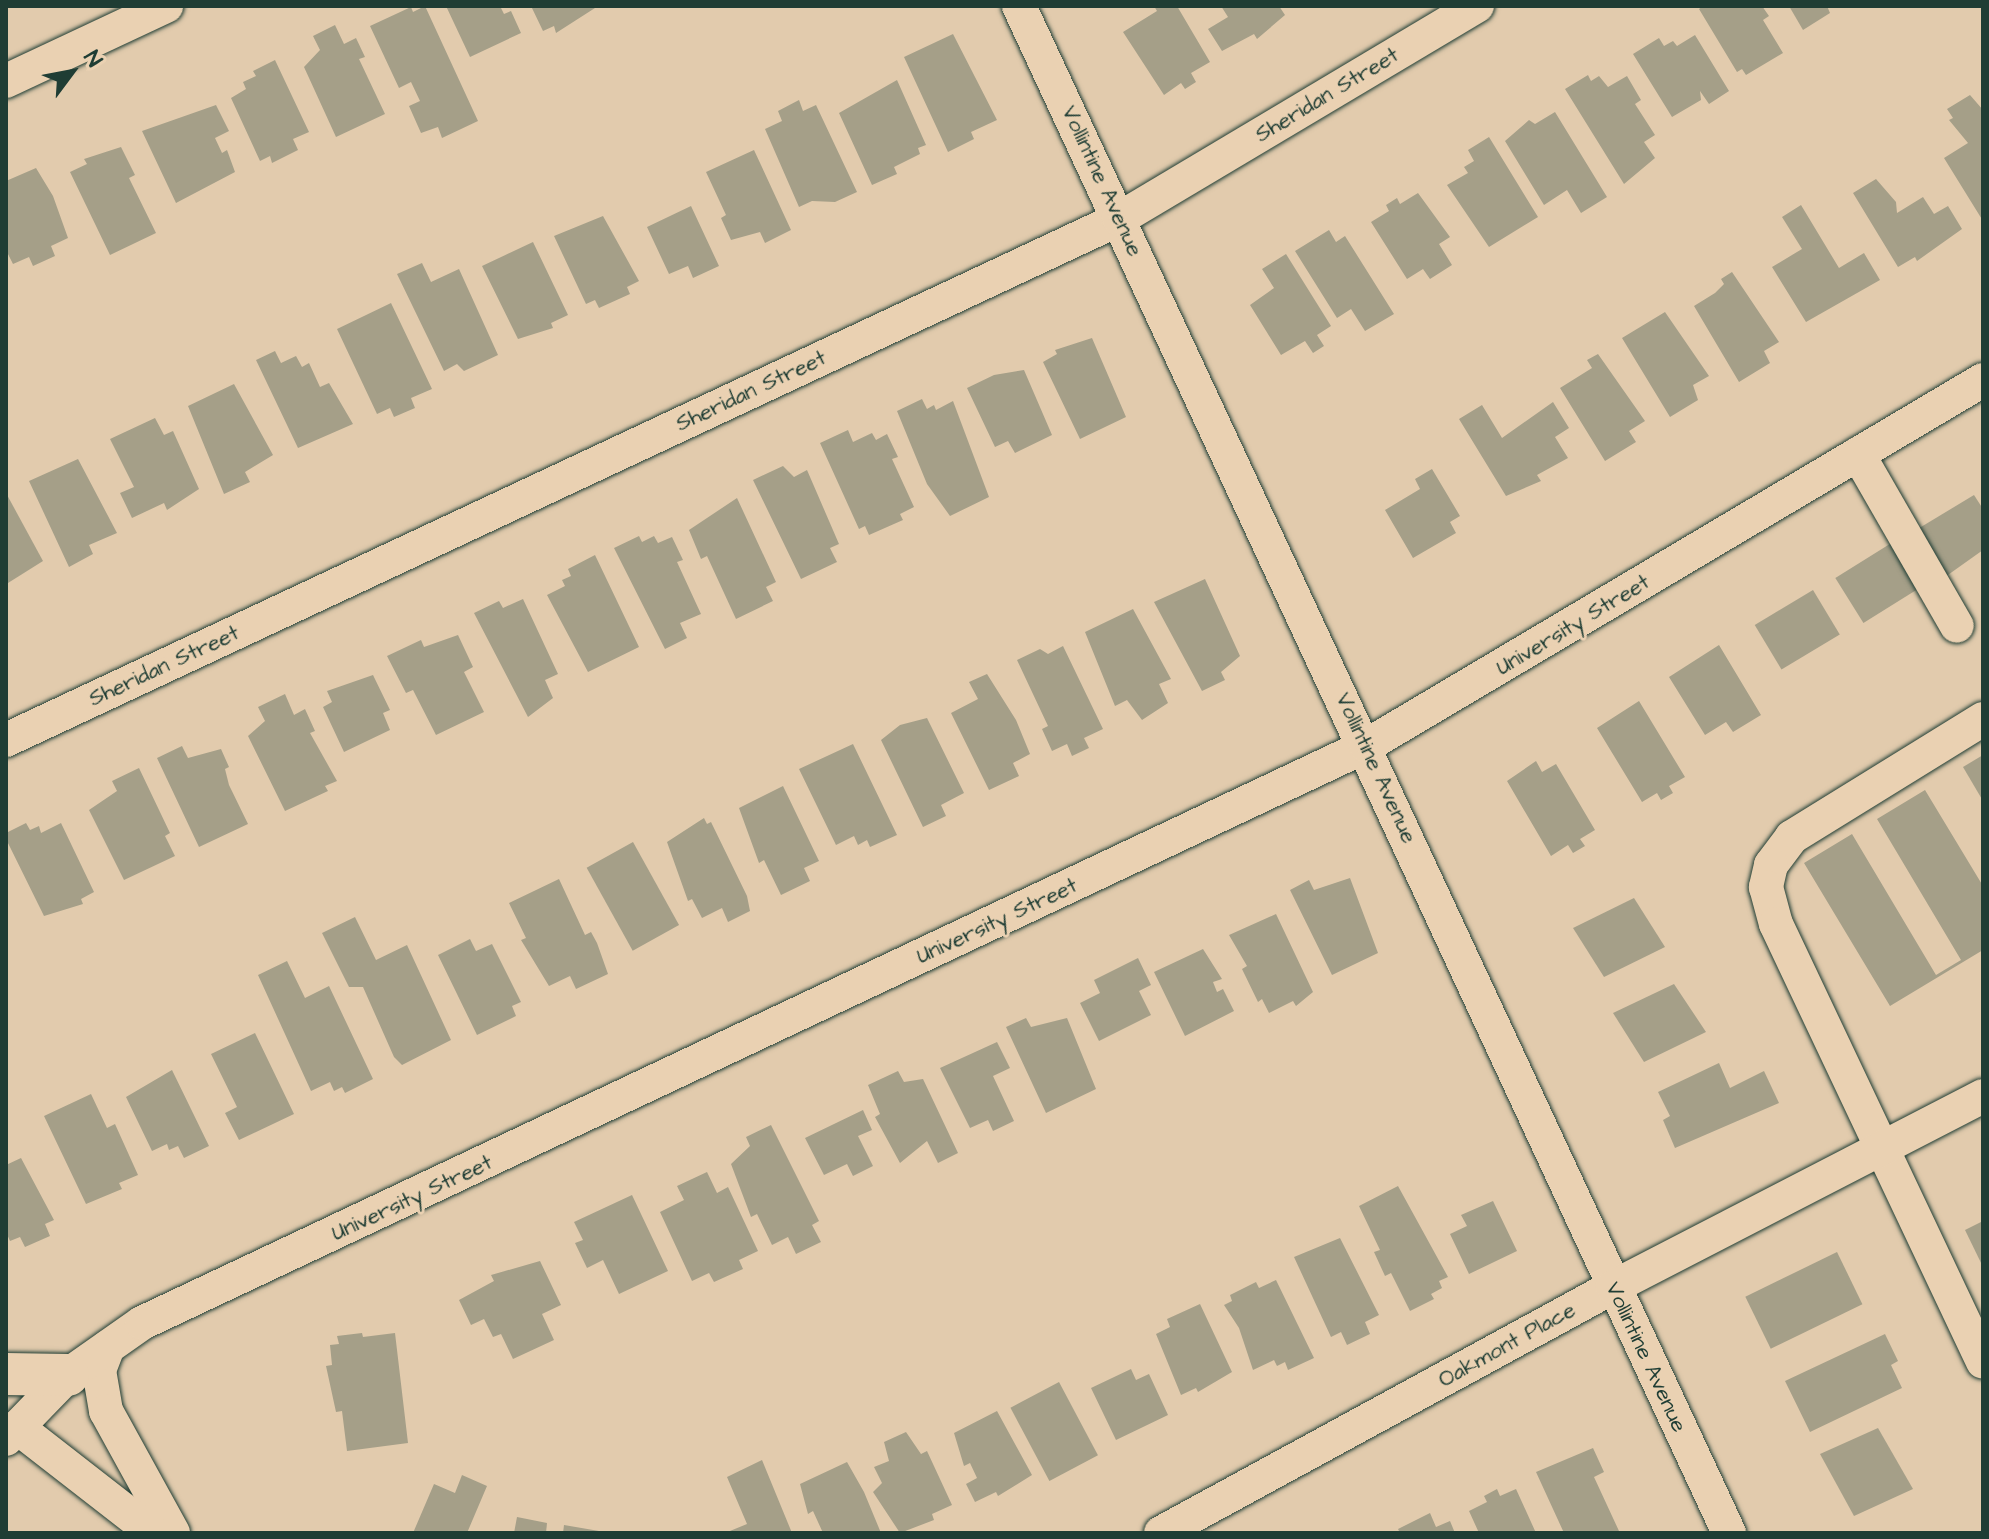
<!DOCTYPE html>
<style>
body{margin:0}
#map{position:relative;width:1989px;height:1539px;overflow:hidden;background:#e2cbad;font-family:"Architects Daughter",sans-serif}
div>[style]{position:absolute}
.building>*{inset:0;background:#a59f88;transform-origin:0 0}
.roads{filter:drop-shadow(0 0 2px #1f3d34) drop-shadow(0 0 2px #1f3d34)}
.minor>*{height:34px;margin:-17px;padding:0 17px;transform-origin:17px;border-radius:17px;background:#ead1b2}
.major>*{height:42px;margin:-21px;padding:0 21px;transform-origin:21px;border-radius:21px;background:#ead1b2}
span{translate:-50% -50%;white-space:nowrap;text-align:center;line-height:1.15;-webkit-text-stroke:6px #ead1b2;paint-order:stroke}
.street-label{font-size:22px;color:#1f3d34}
.frame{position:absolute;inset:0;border:8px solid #1f3d34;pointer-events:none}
.north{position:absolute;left:32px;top:32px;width:80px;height:80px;-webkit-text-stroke:6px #ead1b2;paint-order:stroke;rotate:58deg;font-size:22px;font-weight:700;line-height:32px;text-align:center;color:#1f3d34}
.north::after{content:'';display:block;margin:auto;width:28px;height:36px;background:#1f3d34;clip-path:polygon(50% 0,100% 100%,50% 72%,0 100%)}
</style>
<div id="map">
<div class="building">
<i style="clip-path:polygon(425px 6px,478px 121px,442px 138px,438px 127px,421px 133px,409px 106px,420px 101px,411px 82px,399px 88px,370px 26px,411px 7px,413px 12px)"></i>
<i style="clip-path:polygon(446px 6px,500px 6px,504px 14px,511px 11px,521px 33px,470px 57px)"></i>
<i style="clip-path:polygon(531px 6px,594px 6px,595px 8px,556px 33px,554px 26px,543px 31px)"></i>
<i style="clip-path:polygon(1154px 6px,1177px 6px,1210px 62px,1191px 73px,1196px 82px,1185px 89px,1181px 83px,1164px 95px,1123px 32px,1157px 11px)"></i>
<i style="clip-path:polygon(1221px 6px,1279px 6px,1285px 15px,1257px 39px,1254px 34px,1222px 51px,1208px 29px,1228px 17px)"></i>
<i style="clip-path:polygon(1703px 6px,1762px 6px,1769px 16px,1763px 20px,1783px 53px,1746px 75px,1742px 69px,1737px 72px,1699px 9px)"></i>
<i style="clip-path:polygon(1789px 6px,1827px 6px,1830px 13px,1803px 30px)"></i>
<i style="clip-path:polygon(335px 25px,344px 44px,356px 38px,365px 57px,359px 59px,385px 114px,336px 137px,304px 67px,320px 50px,313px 36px)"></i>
<i style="clip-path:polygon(953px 34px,997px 120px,971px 132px,974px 139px,948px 152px,904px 57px)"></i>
<i style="clip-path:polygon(1695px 35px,1729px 91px,1709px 104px,1700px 91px,1701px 100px,1672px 117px,1633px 54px,1659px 38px,1664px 46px,1673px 41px,1677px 46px)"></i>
<i style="clip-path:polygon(275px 60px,309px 132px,293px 139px,298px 150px,272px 163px,270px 156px,260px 161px,231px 98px,246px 89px,243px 82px,256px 76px,253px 71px)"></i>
<i style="clip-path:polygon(1588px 75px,1591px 81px,1599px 76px,1608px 87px,1627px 76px,1641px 100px,1635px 104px,1655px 135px,1644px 142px,1655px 158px,1624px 184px,1565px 89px)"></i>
<i style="clip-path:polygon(897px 80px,926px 145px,918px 148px,920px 154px,894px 167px,897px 174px,872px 185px,839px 113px)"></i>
<i style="clip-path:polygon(1970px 95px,1983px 110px,1983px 221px,1944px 158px,1968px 143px,1949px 120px,1953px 118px,1947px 109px)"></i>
<i style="clip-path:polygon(799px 100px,803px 111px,816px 105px,857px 192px,835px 202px,812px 201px,799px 207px,765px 129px,782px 121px,778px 111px)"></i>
<i style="clip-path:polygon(216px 105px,229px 131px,215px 138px,222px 153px,227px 150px,235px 172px,176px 203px,142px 131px)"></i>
<i style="clip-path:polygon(1555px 112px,1607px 197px,1581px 213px,1567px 190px,1544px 205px,1505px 141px,1529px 120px,1535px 124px)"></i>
<i style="clip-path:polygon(1489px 137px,1538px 217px,1489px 247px,1447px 185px,1468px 173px,1464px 167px,1474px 161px,1468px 150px)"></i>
<i style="clip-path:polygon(121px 147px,135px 175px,129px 178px,156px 233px,110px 255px,70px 172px,87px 164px,84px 159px)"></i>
<i style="clip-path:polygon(754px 150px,791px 230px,765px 243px,760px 232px,731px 240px,721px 218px,726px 215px,706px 172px)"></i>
<i style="clip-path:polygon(36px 168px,53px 196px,68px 238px,51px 246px,55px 256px,33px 266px,29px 257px,13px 264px,6px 250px,6px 181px)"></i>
<i style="clip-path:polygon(1876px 179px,1896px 202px,1897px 213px,1923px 197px,1934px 214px,1948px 206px,1962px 229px,1917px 261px,1915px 257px,1898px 267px,1853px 193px)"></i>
<i style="clip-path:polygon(1418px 193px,1450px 237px,1439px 244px,1452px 265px,1430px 279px,1423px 269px,1407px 279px,1371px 222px,1389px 211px,1386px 205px,1397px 198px,1400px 204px)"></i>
<i style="clip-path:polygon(1801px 205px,1839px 268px,1864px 253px,1880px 280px,1806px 322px,1772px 267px,1802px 249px,1782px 217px)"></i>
<i style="clip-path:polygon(691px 206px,719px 266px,693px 278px,688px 266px,669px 274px,647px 227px)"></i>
<i style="clip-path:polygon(603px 216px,639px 281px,627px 287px,630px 294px,599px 308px,595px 300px,586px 304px,554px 236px)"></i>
<i style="clip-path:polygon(1329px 230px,1336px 242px,1345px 236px,1394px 314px,1365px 331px,1351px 309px,1337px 318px,1295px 251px)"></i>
<i style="clip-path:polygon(533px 242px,568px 315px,551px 323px,553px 328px,518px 339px,482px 266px)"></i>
<i style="clip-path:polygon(1286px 254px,1331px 326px,1317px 335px,1324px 346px,1313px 353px,1305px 341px,1281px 355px,1250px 305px,1274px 288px,1262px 269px)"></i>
<i style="clip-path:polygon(422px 263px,431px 282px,459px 269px,498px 355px,464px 371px,457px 364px,444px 371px,397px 274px)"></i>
<i style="clip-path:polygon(1732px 272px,1779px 342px,1764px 351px,1770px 363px,1739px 382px,1694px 306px,1715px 293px,1724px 284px,1721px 279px)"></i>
<i style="clip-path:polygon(391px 303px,432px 389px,411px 398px,415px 408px,394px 417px,390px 408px,377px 414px,337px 329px)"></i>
<i style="clip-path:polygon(1665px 312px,1709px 376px,1693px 385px,1698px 400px,1670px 417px,1622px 338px)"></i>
<i style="clip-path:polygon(1092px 338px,1126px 417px,1080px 439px,1043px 362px,1057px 354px,1055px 350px)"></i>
<i style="clip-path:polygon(275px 351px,281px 363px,296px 356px,302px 367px,309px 363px,320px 387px,329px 383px,353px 424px,298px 448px,256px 360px)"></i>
<i style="clip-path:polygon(1598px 354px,1645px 421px,1629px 431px,1636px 442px,1605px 461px,1560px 388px,1592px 368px,1587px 360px)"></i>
<i style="clip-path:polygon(1024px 370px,1052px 435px,1015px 453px,1008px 441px,995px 447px,967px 388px,994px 375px)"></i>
<i style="clip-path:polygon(234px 384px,273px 455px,245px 472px,250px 482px,224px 494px,188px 406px)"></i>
<i style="clip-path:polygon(922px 399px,927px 409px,934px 405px,936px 410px,953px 401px,989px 497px,950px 516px,927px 484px,897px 411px)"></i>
<i style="clip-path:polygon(1553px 402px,1569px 428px,1555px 437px,1568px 458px,1537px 475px,1541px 481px,1506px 496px,1459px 419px,1482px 405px,1502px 438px)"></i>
<i style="clip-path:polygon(155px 418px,164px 435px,173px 431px,199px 489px,167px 510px,164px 503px,132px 518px,120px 493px,134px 487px,110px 439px)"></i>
<i style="clip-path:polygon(848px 430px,853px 442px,872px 433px,876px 440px,887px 434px,898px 457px,892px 459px,914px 507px,900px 514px,903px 520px,869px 535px,865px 526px,859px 529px,820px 443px)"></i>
<i style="clip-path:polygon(78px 459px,117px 533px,89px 545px,93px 554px,69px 567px,29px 481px)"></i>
<i style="clip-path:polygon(783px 466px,794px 477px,807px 470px,839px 544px,830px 548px,837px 562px,801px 579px,753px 480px)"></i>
<i style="clip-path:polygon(1432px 469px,1460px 516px,1450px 522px,1456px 533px,1413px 558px,1385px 510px,1420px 489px,1415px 479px)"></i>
<i style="clip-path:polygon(6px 493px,43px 561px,8px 583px,6px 578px)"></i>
<i style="clip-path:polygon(1974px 495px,1983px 509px,1983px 550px,1945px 577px,1916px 530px)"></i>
<i style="clip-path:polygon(737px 498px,776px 582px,766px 587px,773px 601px,736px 619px,707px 556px,701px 559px,689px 530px)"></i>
<i style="clip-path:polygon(639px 536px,642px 542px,654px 536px,658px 543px,672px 537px,683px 560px,677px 562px,701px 614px,680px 623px,687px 638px,665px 649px,614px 548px)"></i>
<i style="left:1893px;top:542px;width:53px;height:68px;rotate:58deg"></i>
<i style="clip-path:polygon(595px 555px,639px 647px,588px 672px,547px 595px,565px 586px,562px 580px,571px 576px,568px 569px)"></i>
<i style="clip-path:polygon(1205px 579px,1240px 656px,1221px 672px,1225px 680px,1202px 691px,1154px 602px)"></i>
<i style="left:1813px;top:590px;width:52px;height:68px;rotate:59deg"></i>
<i style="clip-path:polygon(523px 599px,558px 674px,545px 680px,553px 698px,528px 717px,474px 613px,499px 601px,503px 608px)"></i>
<i style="clip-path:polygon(1133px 609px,1171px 679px,1159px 684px,1168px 703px,1142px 720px,1127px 700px,1115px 706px,1085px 632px)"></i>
<i style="clip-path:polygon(458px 635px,473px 667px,464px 672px,484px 712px,436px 735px,413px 690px,406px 693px,387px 656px,421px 640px,424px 647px)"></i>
<i style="clip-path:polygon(1719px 645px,1761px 715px,1733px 732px,1726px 722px,1705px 735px,1669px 677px)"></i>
<i style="clip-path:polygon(1063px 646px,1103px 729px,1084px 738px,1089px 748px,1072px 756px,1067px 744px,1052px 751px,1042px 729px,1048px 726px,1017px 660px,1040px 649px,1048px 654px)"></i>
<i style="clip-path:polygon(987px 674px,1016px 720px,1030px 754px,1013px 763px,1019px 776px,989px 790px,951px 713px,978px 699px,969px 682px)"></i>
<i style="clip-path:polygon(373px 675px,390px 710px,383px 713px,390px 730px,344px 752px,323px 707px,332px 702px,327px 691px)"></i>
<i style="clip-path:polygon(285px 694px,294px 715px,305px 709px,315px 731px,310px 733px,337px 781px,325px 786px,328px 791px,285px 811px,248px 736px,265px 721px,258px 707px)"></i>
<i style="clip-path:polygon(1639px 701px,1685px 777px,1669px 786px,1673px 793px,1661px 800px,1657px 793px,1642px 802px,1597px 728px)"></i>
<i style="clip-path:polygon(927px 718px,964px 793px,941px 805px,946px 816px,923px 827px,881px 740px,900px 725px)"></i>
<i style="clip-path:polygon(853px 744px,897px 835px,870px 847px,867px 840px,858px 845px,854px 836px,836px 845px,799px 769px)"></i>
<i style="clip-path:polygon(182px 746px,188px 758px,221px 749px,229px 767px,225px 769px,229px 785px,248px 824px,199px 847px,157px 758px)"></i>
<i style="clip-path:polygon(1983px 755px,1983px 801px,1963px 767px)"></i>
<i style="clip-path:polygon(1536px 761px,1542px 772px,1556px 764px,1595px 830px,1580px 839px,1585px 846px,1573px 853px,1568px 845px,1551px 856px,1507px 781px)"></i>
<i style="clip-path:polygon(139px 768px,170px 833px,165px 836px,175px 856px,124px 880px,89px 810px,117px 791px,112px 781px)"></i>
<i style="clip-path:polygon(783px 786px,819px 861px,804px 868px,810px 881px,781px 895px,764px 860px,759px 863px,739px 808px)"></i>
<i style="clip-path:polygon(1925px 790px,1983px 886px,1983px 950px,1890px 1006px,1804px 863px,1852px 834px,1936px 975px,1961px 960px,1877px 819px)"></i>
<i style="clip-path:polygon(704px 818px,707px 824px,711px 822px,747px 896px,750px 911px,728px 922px,722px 908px,702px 918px,692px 899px,688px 901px,667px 842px)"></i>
<i style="clip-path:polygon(26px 823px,30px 830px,39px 826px,41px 833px,61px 823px,94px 892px,81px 899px,83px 904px,44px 916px,6px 839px,6px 833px)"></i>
<i style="left:633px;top:842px;width:95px;height:53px;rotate:61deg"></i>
<i style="clip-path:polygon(1350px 878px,1378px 953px,1332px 975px,1290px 890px,1309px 880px,1314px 890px)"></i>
<i style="clip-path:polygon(559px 879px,585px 935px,591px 932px,597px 943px,608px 974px,576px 989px,570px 976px,549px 986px,521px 940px,526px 938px,509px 903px)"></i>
<i style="clip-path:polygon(1634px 898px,1665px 947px,1604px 977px,1573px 928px)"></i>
<i style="clip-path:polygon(1276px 914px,1313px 992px,1296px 1006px,1293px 1001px,1269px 1013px,1262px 999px,1258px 1002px,1242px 969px,1247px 966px,1229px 935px)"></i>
<i style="clip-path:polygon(355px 917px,376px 960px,407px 945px,451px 1040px,402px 1065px,394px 1057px,363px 987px,349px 987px,322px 933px)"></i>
<i style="clip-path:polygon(470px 939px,476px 951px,492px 944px,521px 1002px,512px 1006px,516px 1016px,477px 1035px,438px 955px)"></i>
<i style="clip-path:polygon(1203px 949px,1222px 979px,1213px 982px,1217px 992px,1223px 989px,1234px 1011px,1185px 1036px,1154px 972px)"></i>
<i style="clip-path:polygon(1138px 958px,1151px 985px,1139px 991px,1151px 1015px,1099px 1041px,1080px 1003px,1100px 993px,1094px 980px)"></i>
<i style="clip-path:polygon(287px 961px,305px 998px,329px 986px,373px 1079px,345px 1093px,342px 1087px,334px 1091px,330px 1082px,311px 1091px,258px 975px)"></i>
<i style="clip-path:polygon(1674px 984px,1706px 1032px,1644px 1062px,1613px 1013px)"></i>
<i style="clip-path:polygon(1026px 1018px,1031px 1027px,1067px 1018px,1096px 1089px,1046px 1113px,1006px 1027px)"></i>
<i style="clip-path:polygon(255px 1033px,294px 1114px,239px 1140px,225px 1113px,237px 1107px,211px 1054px)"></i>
<i style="clip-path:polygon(997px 1042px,1010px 1068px,993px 1076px,1014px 1121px,993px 1131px,988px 1120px,970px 1128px,940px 1068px)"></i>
<i style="clip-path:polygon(1719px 1063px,1730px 1088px,1764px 1071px,1779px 1103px,1675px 1148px,1663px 1120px,1670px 1116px,1658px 1092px)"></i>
<i style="clip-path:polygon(172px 1070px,209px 1146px,184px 1158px,178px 1146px,169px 1150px,167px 1144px,152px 1151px,126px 1097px)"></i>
<i style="clip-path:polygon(898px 1071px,904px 1082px,923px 1079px,958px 1153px,938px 1163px,927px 1141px,900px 1163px,875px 1117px,880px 1114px,868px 1085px)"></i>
<i style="clip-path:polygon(91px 1094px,107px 1128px,115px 1124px,138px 1175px,119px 1183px,122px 1189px,86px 1204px,44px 1116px)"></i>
<i style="clip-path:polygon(863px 1110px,872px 1130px,858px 1136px,873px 1166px,853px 1176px,847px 1164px,824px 1175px,805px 1138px)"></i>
<i style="clip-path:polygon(771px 1125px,819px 1221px,812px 1225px,821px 1242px,796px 1254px,788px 1237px,772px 1245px,757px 1214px,751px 1217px,731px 1164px,750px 1146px,746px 1137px)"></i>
<i style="clip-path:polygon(21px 1158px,54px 1220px,45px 1224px,50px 1236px,25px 1247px,20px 1237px,10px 1241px,6px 1232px,6px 1165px)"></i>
<i style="clip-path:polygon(707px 1172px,717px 1193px,728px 1187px,758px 1251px,739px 1260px,743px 1269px,714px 1282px,709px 1273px,692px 1281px,660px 1212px,684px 1200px,677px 1186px)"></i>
<i style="clip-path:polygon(1398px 1186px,1448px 1277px,1439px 1281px,1442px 1288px,1431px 1294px,1434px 1299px,1410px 1311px,1391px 1273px,1385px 1276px,1374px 1252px,1380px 1250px,1359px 1206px)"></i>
<i style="clip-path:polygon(632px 1195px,668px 1271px,619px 1294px,603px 1260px,587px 1268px,575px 1243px,583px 1240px,574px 1222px)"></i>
<i style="clip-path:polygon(1493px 1201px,1517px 1251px,1469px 1274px,1450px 1234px,1467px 1226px,1461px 1215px)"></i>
<i style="clip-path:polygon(1983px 1221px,1983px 1267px,1965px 1230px)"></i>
<i style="clip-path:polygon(1340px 1238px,1379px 1315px,1365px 1322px,1370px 1334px,1347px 1345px,1341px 1332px,1331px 1337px,1294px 1257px)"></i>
<i style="left:1837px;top:1252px;width:58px;height:102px;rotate:64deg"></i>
<i style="clip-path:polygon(540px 1261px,561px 1305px,542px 1314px,554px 1340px,513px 1359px,501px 1334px,493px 1337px,484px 1319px,471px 1325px,459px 1300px,494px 1281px,491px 1275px)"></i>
<i style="clip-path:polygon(1276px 1280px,1314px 1358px,1288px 1370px,1285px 1362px,1277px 1366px,1274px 1360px,1253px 1370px,1239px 1328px,1224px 1305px,1232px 1301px,1230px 1295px,1256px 1282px,1259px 1288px)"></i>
<i style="clip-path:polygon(1200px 1304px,1232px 1372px,1198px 1392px,1196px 1388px,1181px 1395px,1156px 1334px,1170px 1327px,1167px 1319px)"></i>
<i style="clip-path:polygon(362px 1333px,363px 1337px,395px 1333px,408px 1443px,347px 1451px,342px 1411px,336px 1412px,326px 1366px,332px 1365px,330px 1345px,339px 1344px,337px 1336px)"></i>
<i style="clip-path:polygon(1885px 1334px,1898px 1361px,1891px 1365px,1902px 1388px,1810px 1432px,1785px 1381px)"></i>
<i style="clip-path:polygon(1131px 1369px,1136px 1380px,1149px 1374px,1168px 1415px,1116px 1440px,1091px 1388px)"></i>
<i style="left:1059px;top:1382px;width:83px;height:55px;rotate:62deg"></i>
<i style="clip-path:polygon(997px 1411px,1032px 1475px,998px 1496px,996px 1492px,975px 1502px,966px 1484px,977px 1478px,970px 1463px,964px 1466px,954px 1433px)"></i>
<i style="clip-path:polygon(1878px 1428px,1913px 1489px,1854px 1516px,1820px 1454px)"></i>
<i style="clip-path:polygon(906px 1432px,921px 1454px,927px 1451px,952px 1505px,932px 1514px,934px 1520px,900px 1533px,873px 1492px,882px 1483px,874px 1467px,889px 1461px,884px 1442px)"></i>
<i style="clip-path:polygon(1593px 1448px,1604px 1472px,1594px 1477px,1619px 1531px,1564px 1533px,1536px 1472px)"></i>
<i style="clip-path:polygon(762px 1460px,792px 1533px,725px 1533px,747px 1524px,727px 1477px)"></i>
<i style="clip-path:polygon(847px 1462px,864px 1492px,881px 1533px,823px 1533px,813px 1511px,808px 1514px,800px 1484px)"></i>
<i style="clip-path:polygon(462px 1475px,487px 1486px,467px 1533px,413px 1533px,434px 1484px,455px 1493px)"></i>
<i style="clip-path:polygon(1497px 1489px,1500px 1496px,1516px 1489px,1536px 1533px,1479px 1533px,1469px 1511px,1487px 1502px,1484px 1496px)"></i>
<i style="clip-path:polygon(1430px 1513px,1436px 1527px,1450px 1521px,1455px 1533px,1400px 1533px,1398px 1529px)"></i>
<i style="clip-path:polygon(517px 1517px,547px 1523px,546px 1533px,514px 1533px)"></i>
<i style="clip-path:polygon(564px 1525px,599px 1531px,598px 1533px,563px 1533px)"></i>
</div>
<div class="roads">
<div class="minor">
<i style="left:1019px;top:6px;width:1684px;rotate:65.06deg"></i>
<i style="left:6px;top:81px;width:177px;rotate:-25.1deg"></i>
<i style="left:1858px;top:454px;width:198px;rotate:60.1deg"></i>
<i style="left:1983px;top:719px;width:225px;rotate:148.3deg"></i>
<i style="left:1792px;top:837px;width:35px;rotate:127deg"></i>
<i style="left:1771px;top:865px;width:23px;rotate:103deg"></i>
<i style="left:1766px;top:887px;width:38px;rotate:75deg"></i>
<i style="left:1776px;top:924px;width:484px;rotate:64.7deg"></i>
<i style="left:6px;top:740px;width:1229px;rotate:-25.08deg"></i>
<i style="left:1119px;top:219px;width:417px;rotate:-30.8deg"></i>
<i style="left:108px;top:1347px;width:25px;rotate:111deg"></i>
<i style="left:99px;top:1370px;width:42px;rotate:80.3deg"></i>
<i style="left:106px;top:1411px;width:139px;rotate:61.2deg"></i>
<i style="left:17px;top:1427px;width:172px;rotate:37.9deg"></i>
<i style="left:6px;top:1439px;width:89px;rotate:-45.9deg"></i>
<i style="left:68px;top:1375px;width:90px;rotate:-35.1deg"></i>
<i style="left:142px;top:1323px;width:1353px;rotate:-25.24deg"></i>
<i style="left:1366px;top:746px;width:717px;rotate:-30.68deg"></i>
<i style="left:1161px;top:1533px;width:515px;rotate:-28.56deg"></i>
<i style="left:1613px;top:1287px;width:416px;rotate:-27.3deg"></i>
</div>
<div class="major">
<i style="left:6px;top:1374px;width:62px;rotate:0.9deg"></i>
</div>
</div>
<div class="street-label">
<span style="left:1327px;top:95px;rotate:-31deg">Sheridan Street</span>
<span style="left:1102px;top:181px;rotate:65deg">Vollintine Avenue</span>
<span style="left:751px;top:391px;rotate:-25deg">Sheridan Street</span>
<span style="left:1573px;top:625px;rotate:-31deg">University Street</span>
<span style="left:164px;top:666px;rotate:-25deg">Sheridan Street</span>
<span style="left:1376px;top:768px;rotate:65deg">Vollintine Avenue</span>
<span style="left:997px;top:921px;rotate:-25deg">University Street</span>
<span style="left:412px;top:1198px;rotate:-25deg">University Street</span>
<span style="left:1507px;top:1345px;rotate:-29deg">Oakmont Place</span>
<span style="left:1646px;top:1357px;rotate:65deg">Vollintine Avenue</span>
</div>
<div class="frame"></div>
<div class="north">N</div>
</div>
